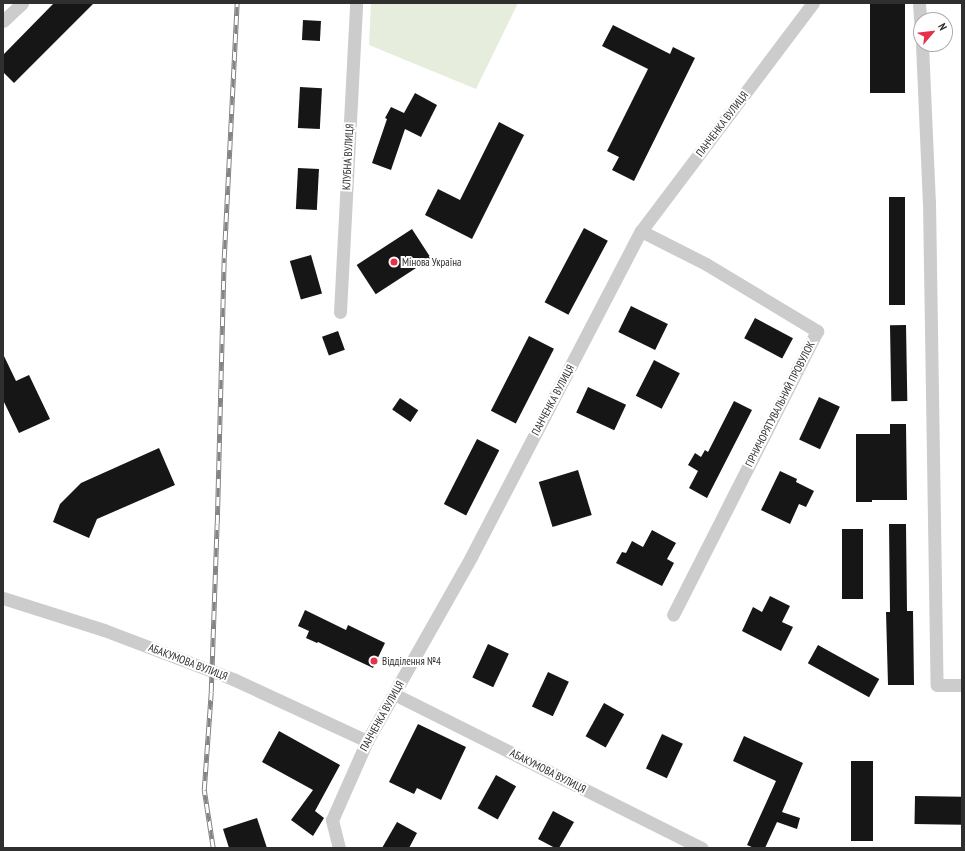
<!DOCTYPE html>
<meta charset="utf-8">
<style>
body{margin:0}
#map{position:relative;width:965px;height:851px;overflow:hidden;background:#fff;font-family:"PT Sans Narrow",sans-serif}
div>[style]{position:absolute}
.green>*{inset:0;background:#e6eddd}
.building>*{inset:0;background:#161616;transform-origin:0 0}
.minor>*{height:13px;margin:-6.5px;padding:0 6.5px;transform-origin:6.5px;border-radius:6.5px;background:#ccc}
.rail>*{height:4.5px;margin-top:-2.25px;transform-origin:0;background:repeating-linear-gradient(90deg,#fff 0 9px,#848484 0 18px);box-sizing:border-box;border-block:1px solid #848484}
.dots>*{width:11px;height:11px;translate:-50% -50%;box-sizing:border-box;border:2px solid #fff;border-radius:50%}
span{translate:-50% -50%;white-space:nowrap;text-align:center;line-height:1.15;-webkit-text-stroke:4px #fff;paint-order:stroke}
.street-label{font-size:11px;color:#2f2f2f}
.poi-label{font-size:11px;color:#2f2f2f}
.left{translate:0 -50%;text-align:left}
.frame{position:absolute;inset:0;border:4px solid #2f2f2f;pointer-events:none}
.north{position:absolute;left:913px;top:12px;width:40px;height:40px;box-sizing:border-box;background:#fff;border:1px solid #acacac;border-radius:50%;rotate:62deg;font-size:11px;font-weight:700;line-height:16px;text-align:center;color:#2f2f2f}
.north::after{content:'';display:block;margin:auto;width:14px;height:18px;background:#e7314a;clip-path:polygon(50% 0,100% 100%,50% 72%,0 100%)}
</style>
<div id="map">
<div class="green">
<i style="clip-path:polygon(371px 3px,518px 3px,476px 89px,369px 45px)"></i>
</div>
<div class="building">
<i style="clip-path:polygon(54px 3px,94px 3px,14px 83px,3px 72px,3px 55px)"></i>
<i style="left:870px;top:3px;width:35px;height:90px"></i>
<i style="left:303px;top:20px;width:18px;height:20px;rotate:3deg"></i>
<i style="clip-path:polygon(613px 25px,670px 54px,673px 47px,695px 58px,634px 181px,612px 170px,619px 157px,607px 151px,648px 69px,602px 46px)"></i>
<i style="left:300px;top:87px;width:22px;height:41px;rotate:3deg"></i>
<i style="clip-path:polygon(415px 93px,437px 105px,421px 137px,405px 129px,391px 170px,372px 163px,387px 119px,385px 118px,391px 107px,404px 113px)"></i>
<i style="clip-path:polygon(499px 122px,524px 135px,472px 239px,425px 215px,438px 189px,460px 200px)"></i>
<i style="left:298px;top:168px;width:21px;height:41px;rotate:3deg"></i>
<i style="left:889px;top:197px;width:16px;height:108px"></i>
<i style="left:584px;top:228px;width:27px;height:84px;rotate:28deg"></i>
<i style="left:412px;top:229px;width:35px;height:66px;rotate:57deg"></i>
<i style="left:311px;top:255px;width:40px;height:22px;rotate:74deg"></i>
<i style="left:631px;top:306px;width:41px;height:29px;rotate:26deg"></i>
<i style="left:755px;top:318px;width:43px;height:23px;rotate:28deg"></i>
<i style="left:906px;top:325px;width:76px;height:16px;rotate:89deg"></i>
<i style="left:338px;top:331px;width:20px;height:17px;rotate:70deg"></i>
<i style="left:529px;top:336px;width:28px;height:84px;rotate:27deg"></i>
<i style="clip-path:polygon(3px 354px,16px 381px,29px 375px,50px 419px,19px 433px,3px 400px)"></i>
<i style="left:654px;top:360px;width:29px;height:40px;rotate:27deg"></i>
<i style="left:588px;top:387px;width:42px;height:28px;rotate:25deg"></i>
<i style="left:819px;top:397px;width:23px;height:47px;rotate:25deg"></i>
<i style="left:400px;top:398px;width:22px;height:14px;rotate:34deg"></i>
<i style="clip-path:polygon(734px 401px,752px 410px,707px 498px,689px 488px,698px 471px,688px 465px,695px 453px,701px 457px,705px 450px,708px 452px)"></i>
<i style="clip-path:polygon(890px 424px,906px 424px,907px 500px,872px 500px,872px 502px,856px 502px,856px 434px,890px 434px)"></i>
<i style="left:477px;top:439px;width:25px;height:73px;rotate:27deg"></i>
<i style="clip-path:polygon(159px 448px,175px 485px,97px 519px,89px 538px,53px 522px,60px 504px,81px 483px)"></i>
<i style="left:578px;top:470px;width:47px;height:41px;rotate:73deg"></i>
<i style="clip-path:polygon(780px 471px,797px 479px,796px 482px,814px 491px,806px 507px,799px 504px,790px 524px,761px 510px)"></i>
<i style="clip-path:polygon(889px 524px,906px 524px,907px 611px,913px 611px,914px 685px,888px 685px,886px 612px,890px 612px)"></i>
<i style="left:842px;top:529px;width:21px;height:70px"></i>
<i style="clip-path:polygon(652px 530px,676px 543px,667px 559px,674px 563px,662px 586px,616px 563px,622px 552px,626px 553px,632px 541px,643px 547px)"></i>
<i style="clip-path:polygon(770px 596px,790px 606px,782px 622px,793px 627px,781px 651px,742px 631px,753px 607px,762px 612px)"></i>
<i style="clip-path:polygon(305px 610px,346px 630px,348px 625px,385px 643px,373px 668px,318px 642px,317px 643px,306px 638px,309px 631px,298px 626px)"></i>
<i style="left:488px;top:644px;width:23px;height:37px;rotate:25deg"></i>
<i style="left:818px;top:645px;width:70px;height:21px;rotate:29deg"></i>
<i style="left:548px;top:672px;width:23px;height:38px;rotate:25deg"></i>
<i style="left:604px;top:703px;width:23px;height:38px;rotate:29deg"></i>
<i style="clip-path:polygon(418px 724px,466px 747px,441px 800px,417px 788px,414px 794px,389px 782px)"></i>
<i style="clip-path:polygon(279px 731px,340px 765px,315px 811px,324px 818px,313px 836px,291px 820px,313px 790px,262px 762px)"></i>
<i style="left:662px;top:734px;width:23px;height:38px;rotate:25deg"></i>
<i style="clip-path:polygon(744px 736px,803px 763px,782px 812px,800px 818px,797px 829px,777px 822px,765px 848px,754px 848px,747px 845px,776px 781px,733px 761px)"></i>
<i style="left:851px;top:761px;width:22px;height:80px"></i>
<i style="left:496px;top:775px;width:23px;height:38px;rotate:29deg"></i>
<i style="left:915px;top:796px;width:47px;height:28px;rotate:1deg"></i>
<i style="clip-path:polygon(553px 811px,574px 822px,559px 848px,555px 848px,538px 839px)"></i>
<i style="clip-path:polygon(257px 818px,267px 848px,229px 848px,223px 829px)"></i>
<i style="clip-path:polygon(397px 822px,417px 833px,409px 848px,382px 848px)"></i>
</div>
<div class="minor">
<i style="left:919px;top:3px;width:31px;rotate:86deg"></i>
<i style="left:3px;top:21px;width:26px;rotate:-43deg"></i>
<i style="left:922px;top:44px;width:158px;rotate:87.5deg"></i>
<i style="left:929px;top:202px;width:483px;rotate:89.1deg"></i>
<i style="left:937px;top:685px;width:25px"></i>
<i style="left:641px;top:231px;width:73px;rotate:26.9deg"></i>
<i style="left:706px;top:264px;width:130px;rotate:31.1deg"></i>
<i style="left:817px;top:331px;width:318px;rotate:116.9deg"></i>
<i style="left:340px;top:312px;width:309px;rotate:-87deg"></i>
<i style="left:3px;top:598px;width:106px;rotate:17.6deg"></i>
<i style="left:104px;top:630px;width:138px;rotate:20.8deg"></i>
<i style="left:233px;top:679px;width:148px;rotate:24.8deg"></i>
<i style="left:394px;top:694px;width:344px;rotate:26.6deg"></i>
<i style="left:339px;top:848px;width:29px;rotate:-104deg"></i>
<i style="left:332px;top:820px;width:86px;rotate:-66.1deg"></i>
<i style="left:367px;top:741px;width:211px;rotate:-60.5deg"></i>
<i style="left:471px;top:557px;width:368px;rotate:-62.5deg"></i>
<i style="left:641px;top:231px;width:286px;rotate:-53deg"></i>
</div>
<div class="rail">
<i style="left:213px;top:848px;width:59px;rotate:-98.8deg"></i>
<i style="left:204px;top:790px;width:98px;rotate:-85.9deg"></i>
<i style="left:211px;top:692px;width:168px;rotate:-88deg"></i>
<i style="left:217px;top:524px;width:266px;rotate:-88.5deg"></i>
<i style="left:224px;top:258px;width:255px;rotate:-87.1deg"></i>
</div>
<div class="dots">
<i style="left:394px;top:262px;background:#e7314a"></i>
<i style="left:374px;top:661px;background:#e7314a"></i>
</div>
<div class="street-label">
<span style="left:722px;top:124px;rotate:-53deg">ПАНЧЕНКА ВУЛИЦЯ</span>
<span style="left:348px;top:157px;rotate:-87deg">КЛУБНА ВУЛИЦЯ</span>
<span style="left:553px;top:400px;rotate:-62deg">ПАНЧЕНКА ВУЛИЦЯ</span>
<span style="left:780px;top:404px;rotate:-63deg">ГІРНИЧОРЯТУВАЛЬНИЙ ПРОВУЛОК</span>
<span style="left:188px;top:662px;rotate:21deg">АБАКУМОВА ВУЛИЦЯ</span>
<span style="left:382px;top:716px;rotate:-61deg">ПАНЧЕНКА ВУЛИЦЯ</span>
<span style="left:548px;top:771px;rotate:27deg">АБАКУМОВА ВУЛИЦЯ</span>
</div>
<div class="poi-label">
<span class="left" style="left:402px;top:262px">Мінова Україна</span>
<span class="left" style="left:382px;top:661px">Відділення №4</span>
</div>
<div class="frame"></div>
<div class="north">N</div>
</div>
